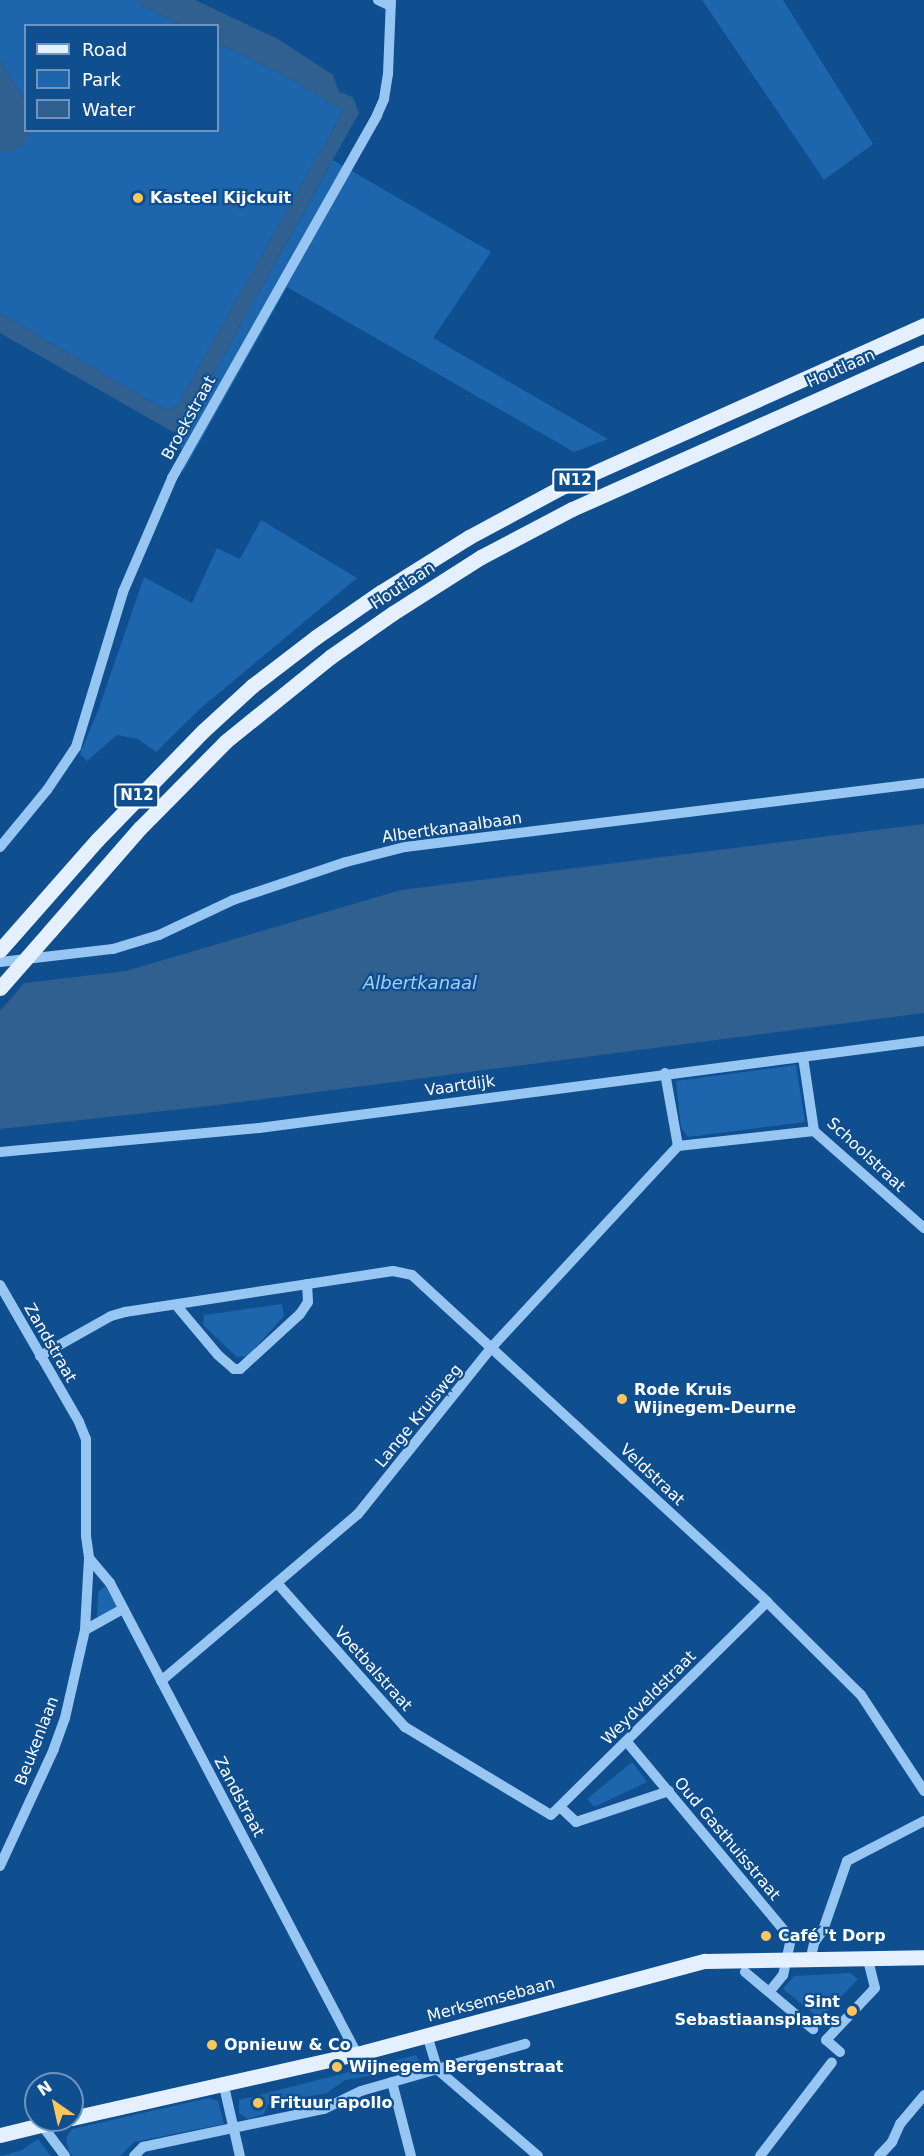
<!DOCTYPE html>
<meta charset="utf-8">
<style>
body{margin:0}
#map{position:relative;width:924px;height:2156px;overflow:hidden;background:#0f4e8f;font-family:"DejaVu Sans",sans-serif}
div>[style]{position:absolute}
.green>*{inset:0;background:#1d66ad}
.water>*{inset:0;background:#30608f}
.pier>*{inset:0;background:#0f4e8f}
.minor>*{height:10px;margin:-5px;padding:0 5px;transform-origin:5px;border-radius:5px;background:#97c6f3}
.major>*{height:15px;margin:-7.5px;padding:0 7.5px;transform-origin:7.5px;border-radius:7.5px;background:#e4f0ff}
.major-bridge>*{height:15px;margin:-7.5px;padding:0 7.5px;transform-origin:7.5px;border-radius:7.5px;background:#e4f0ff}
.dots>*{width:16px;height:16px;translate:-50% -50%;box-sizing:border-box;border:3px solid #0f4e8f;border-radius:50%}
span{translate:-50% -50%;white-space:nowrap;text-align:center;line-height:1.15;-webkit-text-stroke:4.5px #0f4e8f;paint-order:stroke}
.shield-label span{padding:2px 4px;background:#0f4e8f;border:2px solid;border-radius:4px;-webkit-text-stroke-width:0}
.shield-label{font-size:15px;color:#fff;font-weight:700}
.poi-label{font-size:16px;color:#fff;font-weight:700}
.left{translate:0 -50%;text-align:left}
.right{translate:-100% -50%;text-align:right}
.street-label{font-size:16px;color:#fff}
.water-label{font-size:18px;color:#a3d0fa;font-style:italic}
.legend{position:absolute;left:24px;top:24px;width:195px;height:108px;box-sizing:border-box;background:#0f4e8f;border:2px solid #6f95bc;margin:0;padding:8px 10px;list-style:none;font-size:18px;color:#fff}
.legend li{display:flex;align-items:center;gap:12px;height:30px}
.legend b{width:30px;border:2px solid #6f95bc}
.north{position:absolute;left:24px;top:2072px;width:60px;height:60px;box-sizing:border-box;background:#0f4e8f;border:2px solid #6f95bc;border-radius:50%;rotate:326deg;font-size:16px;font-weight:700;line-height:24px;text-align:center;color:#fff}
.north::after{content:'';display:block;margin:auto;width:21px;height:27px;background:#ffc65a;clip-path:polygon(50% 0,100% 100%,50% 72%,0 100%)}
</style>
<div id="map">
<div class="green">
<i style="clip-path:polygon(0 0,139px 0,140px 5px,181px 25px,26px 26px,25px 101px,0 59px)"></i>
<i style="clip-path:polygon(702px 0,783px 0,873px 144px,824px 180px)"></i>
<i style="clip-path:polygon(218px 43px,288px 77px,343px 111px,176px 407px,166px 410px,0 313px,0 152px,10px 152px,32px 131px,218px 130px)"></i>
<i style="clip-path:polygon(333px 160px,491px 252px,433px 338px,608px 439px,574px 452px,287px 287px,183px 472px,180px 433px)"></i>
<i style="clip-path:polygon(261px 520px,357px 578px,201px 708px,156px 752px,138px 739px,117px 735px,87px 761px,80px 754px,99px 708px,144px 577px,192px 603px,217px 548px,240px 559px)"></i>
<i style="clip-path:polygon(796px 1065px,805px 1122px,688px 1137px,681px 1127px,676px 1081px)"></i>
<i style="clip-path:polygon(282px 1304px,284px 1316px,248px 1356px,237px 1357px,203px 1325px,204px 1315px)"></i>
<i style="clip-path:polygon(105px 1586px,118px 1608px,97px 1618px,98px 1592px)"></i>
<i style="clip-path:polygon(632px 1762px,647px 1782px,594px 1807px,587px 1799px)"></i>
<i style="clip-path:polygon(850px 1973px,858px 1979px,820px 2019px,783px 1989px,794px 1976px)"></i>
<i style="clip-path:polygon(416px 2055px,422px 2067px,345px 2080px,327px 2093px,268px 2104px,264px 2114px,248px 2119px,239px 2113px,239px 2100px)"></i>
<i style="clip-path:polygon(209px 2098px,218px 2101px,224px 2124px,134px 2142px,120px 2156px,72px 2156px,69px 2152px,66px 2138px,72px 2129px)"></i>
<i style="clip-path:polygon(38px 2139px,51px 2156px,2px 2156px,22px 2150px)"></i>
</div>
<div class="water">
<i style="clip-path:polygon(139px 0,195px 0,278px 39px,333px 75px,339px 92px,353px 97px,359px 113px,180px 433px,171px 431px,0 333px,0 313px,166px 410px,176px 407px,343px 111px,288px 77px,218px 43px,218px 26px,181px 25px,140px 5px)"></i>
<i style="clip-path:polygon(0 59px,25px 101px,26px 130px,32px 132px,20px 147px,10px 152px,0 152px)"></i>
<i style="clip-path:polygon(924px 824px,924px 1013px,209px 1106px,0 1129px,0 986px,126px 971px,401px 890px)"></i>
</div>
<div class="pier">
<i style="clip-path:polygon(27px 980px,0 1011px,0 983px)"></i>
</div>
<div class="minor">
<i style="left:378px;top:0;width:14px;rotate:25deg"></i>
<i style="left:0;top:847px;width:74px;rotate:-50.5deg"></i>
<i style="left:47px;top:790px;width:52px;rotate:-56deg"></i>
<i style="left:76px;top:747px;width:162px;rotate:-73.1deg"></i>
<i style="left:123px;top:592px;width:124px;rotate:-66.7deg"></i>
<i style="left:172px;top:478px;width:417px;rotate:-60.5deg"></i>
<i style="left:377px;top:115px;width:17px;rotate:-66deg"></i>
<i style="left:384px;top:99px;width:25px;rotate:-81deg"></i>
<i style="left:388px;top:74px;width:74px;rotate:-87.7deg"></i>
<i style="left:0;top:962px;width:114px;rotate:-6.6deg"></i>
<i style="left:113px;top:949px;width:48px;rotate:-16.9deg"></i>
<i style="left:159px;top:935px;width:82px;rotate:-25.3deg"></i>
<i style="left:233px;top:900px;width:119px;rotate:-18.6deg"></i>
<i style="left:346px;top:862px;width:61px;rotate:-14.3deg"></i>
<i style="left:405px;top:847px;width:523px;rotate:-7.03deg"></i>
<i style="left:803px;top:1057px;width:75px;rotate:81.5deg"></i>
<i style="left:814px;top:1131px;width:147px;rotate:41.4deg"></i>
<i style="left:665px;top:1073px;width:74px;rotate:79.9deg"></i>
<i style="left:0;top:1152px;width:260px;rotate:-5.3deg"></i>
<i style="left:259px;top:1128px;width:671px;rotate:-7.45deg"></i>
<i style="left:0;top:1285px;width:158px;rotate:60deg"></i>
<i style="left:79px;top:1422px;width:18px;rotate:68deg"></i>
<i style="left:86px;top:1439px;width:97px;rotate:90deg"></i>
<i style="left:86px;top:1536px;width:22px;rotate:82deg"></i>
<i style="left:89px;top:1558px;width:72px;rotate:93.2deg"></i>
<i style="left:85px;top:1630px;width:90px;rotate:102.8deg"></i>
<i style="left:65px;top:1718px;width:33px;rotate:110deg"></i>
<i style="left:54px;top:1749px;width:129px;rotate:114.8deg"></i>
<i style="left:176px;top:1305px;width:65px;rotate:50deg"></i>
<i style="left:218px;top:1355px;width:21px;rotate:41deg"></i>
<i style="left:234px;top:1369px;width:6px"></i>
<i style="left:240px;top:1369px;width:81px;rotate:-42.5deg"></i>
<i style="left:300px;top:1314px;width:14px;rotate:-56deg"></i>
<i style="left:308px;top:1302px;width:18px;rotate:-93deg"></i>
<i style="left:40px;top:1356px;width:81px;rotate:-29.4deg"></i>
<i style="left:111px;top:1316px;width:15px;rotate:-16deg"></i>
<i style="left:125px;top:1312px;width:271px;rotate:-8.7deg"></i>
<i style="left:393px;top:1271px;width:19px;rotate:12deg"></i>
<i style="left:412px;top:1275px;width:483px;rotate:42.6deg"></i>
<i style="left:767px;top:1602px;width:132px;rotate:44.7deg"></i>
<i style="left:861px;top:1695px;width:115px;rotate:56.7deg"></i>
<i style="left:89px;top:1558px;width:33px;rotate:50deg"></i>
<i style="left:110px;top:1583px;width:532px;rotate:62.33deg"></i>
<i style="left:277px;top:1583px;width:193px;rotate:48.4deg"></i>
<i style="left:405px;top:1727px;width:170px;rotate:31.1deg"></i>
<i style="left:551px;top:1815px;width:303px;rotate:-44.6deg"></i>
<i style="left:85px;top:1630px;width:43px;rotate:-28.9deg"></i>
<i style="left:161px;top:1681px;width:258px;rotate:-40.3deg"></i>
<i style="left:358px;top:1514px;width:213px;rotate:-51.3deg"></i>
<i style="left:491px;top:1348px;width:275px;rotate:-47.2deg"></i>
<i style="left:678px;top:1146px;width:137px;rotate:-6.3deg"></i>
<i style="left:627px;top:1742px;width:250px;rotate:50.2deg"></i>
<i style="left:787px;top:1934px;width:9px;rotate:72deg"></i>
<i style="left:790px;top:1943px;width:33px;rotate:102deg"></i>
<i style="left:783px;top:1975px;width:22px;rotate:129deg"></i>
<i style="left:560px;top:1807px;width:22px;rotate:43deg"></i>
<i style="left:576px;top:1822px;width:98px;rotate:-18.4deg"></i>
<i style="left:810px;top:1961px;width:18px;rotate:-77deg"></i>
<i style="left:814px;top:1943px;width:16px;rotate:-55deg"></i>
<i style="left:823px;top:1930px;width:73px;rotate:-70.8deg"></i>
<i style="left:847px;top:1861px;width:87px;rotate:-27.5deg"></i>
<i style="left:745px;top:1972px;width:89px;rotate:40deg"></i>
<i style="left:427px;top:2035px;width:37px;rotate:73deg"></i>
<i style="left:438px;top:2070px;width:132px;rotate:40.7deg"></i>
<i style="left:840px;top:2052px;width:18px;rotate:-139deg"></i>
<i style="left:826px;top:2040px;width:71px;rotate:-46.7deg"></i>
<i style="left:875px;top:1988px;width:30px;rotate:-104deg"></i>
<i style="left:223px;top:2082px;width:76px;rotate:77.1deg"></i>
<i style="left:392px;top:2082px;width:76px;rotate:75.6deg"></i>
<i style="left:41px;top:2124px;width:40px;rotate:53deg"></i>
<i style="left:134px;top:2156px;width:13px;rotate:-45deg"></i>
<i style="left:143px;top:2147px;width:185px;rotate:-11.9deg"></i>
<i style="left:324px;top:2109px;width:41px;rotate:-25.9deg"></i>
<i style="left:361px;top:2091px;width:171px;rotate:-16deg"></i>
<i style="left:760px;top:2156px;width:118px;rotate:-52.5deg"></i>
<i style="left:879px;top:2156px;width:19px;rotate:-47deg"></i>
<i style="left:892px;top:2142px;width:20px;rotate:-66deg"></i>
<i style="left:900px;top:2124px;width:38px;rotate:-50deg"></i>
</div>
<div class="major">
<i style="left:50px;top:931px;width:137px;rotate:-48.9deg"></i>
<i style="left:140px;top:828px;width:122px;rotate:-45.3deg"></i>
<i style="left:226px;top:741px;width:134px;rotate:-38.9deg"></i>
<i style="left:330px;top:657px;width:77px;rotate:-34.9deg"></i>
<i style="left:393px;top:613px;width:104px;rotate:-32.5deg"></i>
<i style="left:481px;top:557px;width:103px;rotate:-27.8deg"></i>
<i style="left:572px;top:509px;width:385px;rotate:-24deg"></i>
<i style="left:0;top:950px;width:147px;rotate:-48.6deg"></i>
<i style="left:97px;top:840px;width:152px;rotate:-45.8deg"></i>
<i style="left:203px;top:731px;width:67px;rotate:-42.6deg"></i>
<i style="left:252px;top:686px;width:81px;rotate:-37.4deg"></i>
<i style="left:316px;top:637px;width:79px;rotate:-34.7deg"></i>
<i style="left:381px;top:592px;width:104px;rotate:-32deg"></i>
<i style="left:469px;top:537px;width:103px;rotate:-28.3deg"></i>
<i style="left:560px;top:488px;width:399px;rotate:-24.1deg"></i>
<i style="left:72px;top:2118px;width:292px;rotate:-12.7deg"></i>
<i style="left:357px;top:2054px;width:360px;rotate:-15deg"></i>
<i style="left:705px;top:1961px;width:219px;rotate:-1deg"></i>
<i style="left:0;top:2135px;width:63px;rotate:-13.8deg"></i>
</div>
<div class="major-bridge">
<i style="left:0;top:988px;width:76px;rotate:-48.7deg"></i>
</div>
<div class="dots">
<i style="left:138px;top:198px;background:#ffc65a"></i>
<i style="left:622px;top:1399px;background:#ffc65a"></i>
<i style="left:766px;top:1936px;background:#ffc65a"></i>
<i style="left:852px;top:2011px;background:#ffc65a"></i>
<i style="left:212px;top:2045px;background:#ffc65a"></i>
<i style="left:337px;top:2067px;background:#ffc65a"></i>
<i style="left:258px;top:2103px;background:#ffc65a"></i>
</div>
<div class="shield-label">
<span style="left:575px;top:481px">N12</span>
<span style="left:137px;top:796px">N12</span>
</div>
<div class="poi-label">
<span class="left" style="left:150px;top:198px">Kasteel Kijckuit</span>
<span class="left" style="left:634px;top:1399px">Rode Kruis<br>Wijnegem-Deurne</span>
<span class="left" style="left:778px;top:1936px">Café 't Dorp</span>
<span class="right" style="left:840px;top:2011px">Sint<br>Sebastiaansplaats</span>
<span class="left" style="left:224px;top:2045px">Opnieuw &amp; Co</span>
<span class="left" style="left:349px;top:2067px">Wijnegem Bergenstraat</span>
<span class="left" style="left:270px;top:2103px">Frituur apollo</span>
</div>
<div class="street-label">
<span style="left:841px;top:369px;rotate:-24deg">Houtlaan</span>
<span style="left:189px;top:418px;rotate:-61deg">Broekstraat</span>
<span style="left:403px;top:586px;rotate:-33deg">Houtlaan</span>
<span style="left:452px;top:828px;rotate:-8deg">Albertkanaalbaan</span>
<span style="left:460px;top:1086px;rotate:-8deg">Vaartdijk</span>
<span style="left:866px;top:1155px;rotate:43deg">Schoolstraat</span>
<span style="left:50px;top:1343px;rotate:60deg">Zandstraat</span>
<span style="left:419px;top:1416px;rotate:-51deg">Lange Kruisweg</span>
<span style="left:652px;top:1475px;rotate:43deg">Veldstraat</span>
<span style="left:373px;top:1669px;rotate:48deg">Voetbalstraat</span>
<span style="left:649px;top:1698px;rotate:-45deg">Weydveldstraat</span>
<span style="left:37px;top:1741px;rotate:-69deg">Beukenlaan</span>
<span style="left:239px;top:1797px;rotate:62deg">Zandstraat</span>
<span style="left:727px;top:1839px;rotate:50deg">Oud Gasthuisstraat</span>
<span style="left:491px;top:2000px;rotate:-15deg">Merksemsebaan</span>
</div>
<div class="water-label">
<span style="left:420px;top:983px">Albertkanaal</span>
</div>
<ul class="legend">
<li><b style="height:8px;background:#e4f0ff"></b>Road</li>
<li><b style="height:16px;background:#1d66ad"></b>Park</li>
<li><b style="height:16px;background:#30608f"></b>Water</li>
</ul>
<div class="north">N</div>
</div>
